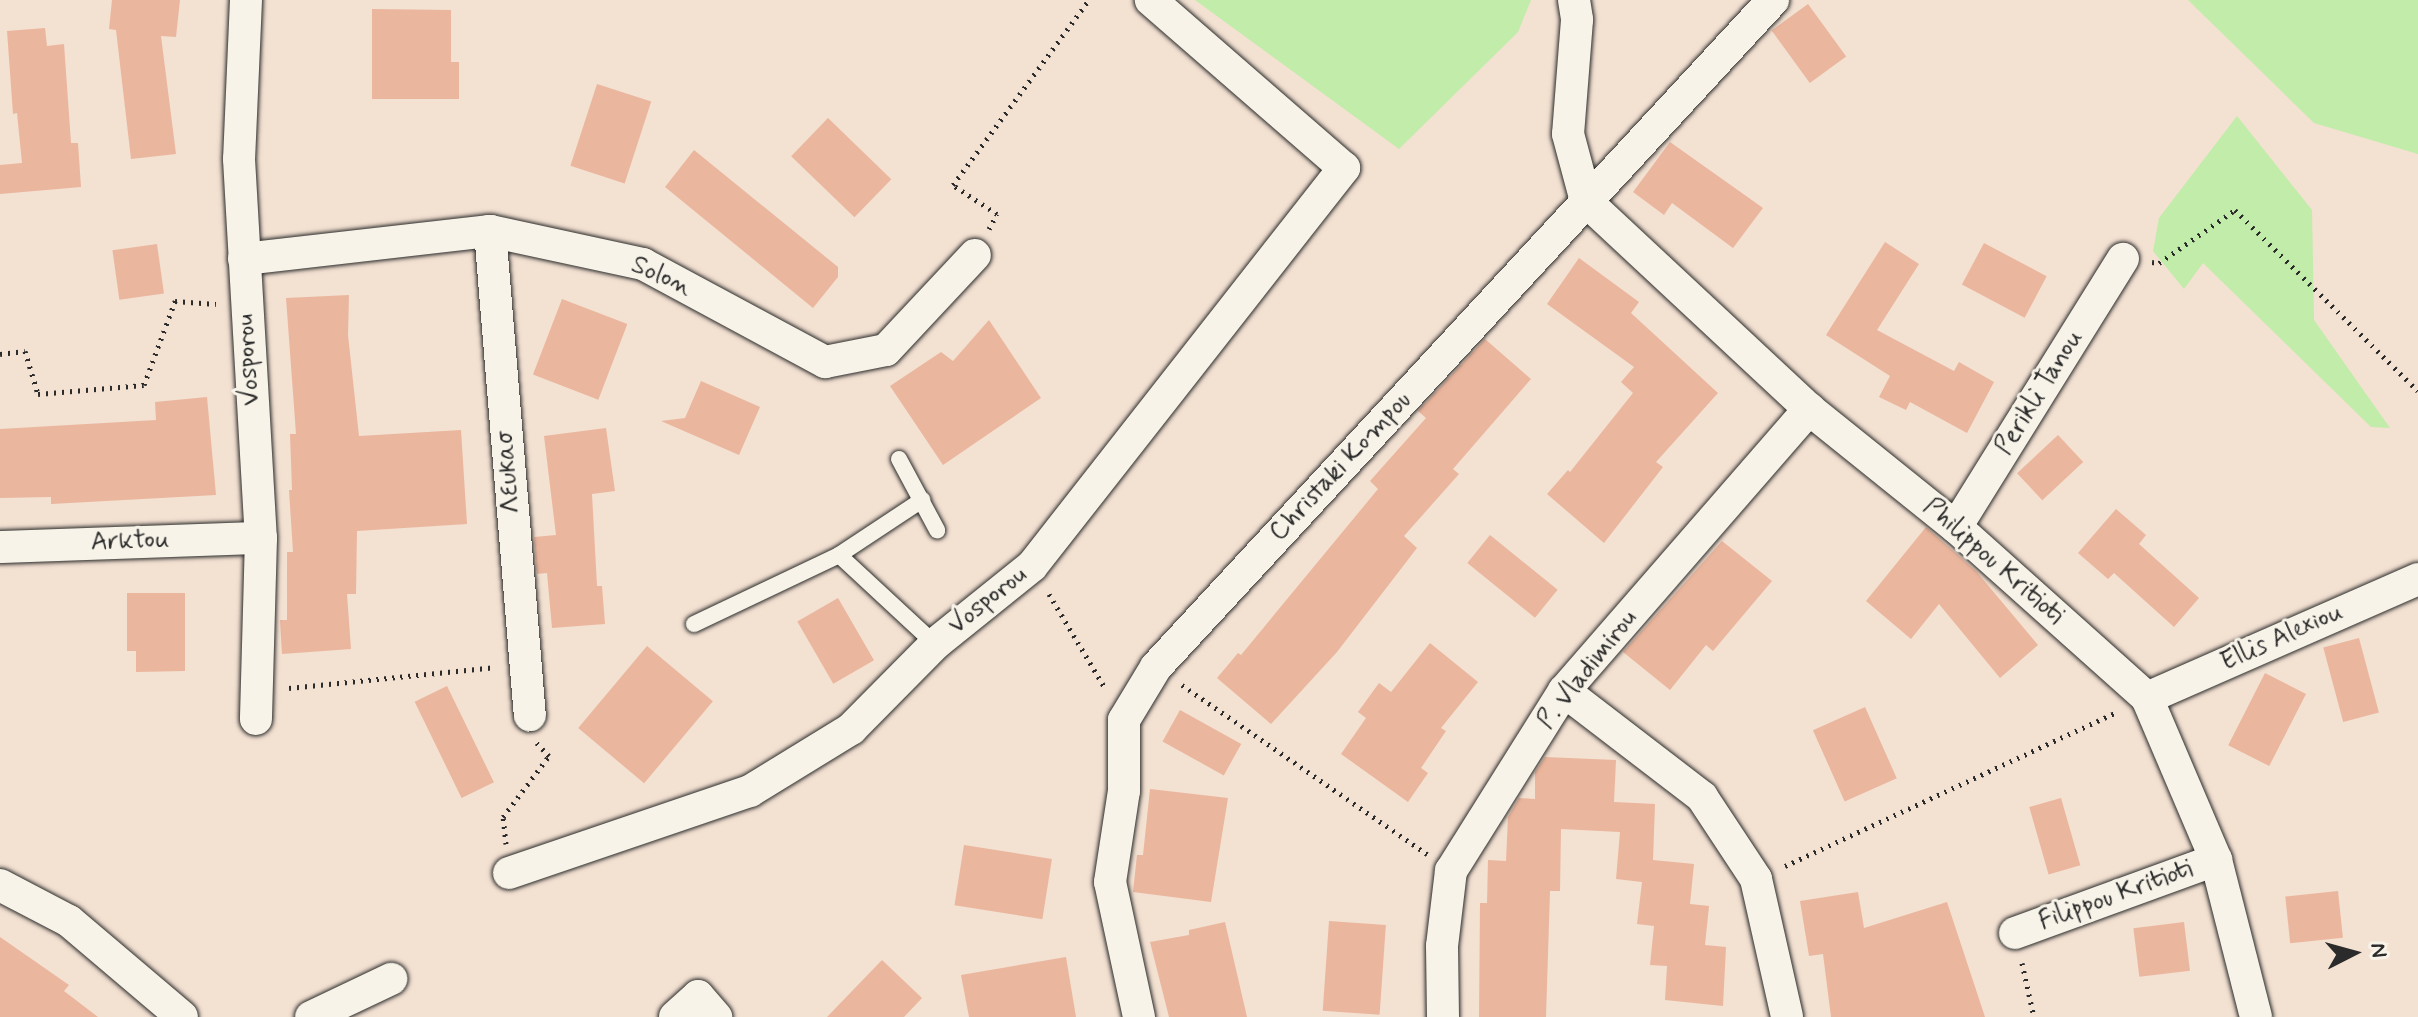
<!DOCTYPE html>
<meta charset="utf-8">
<style>
body{margin:0}
#map{position:relative;width:2418px;height:1017px;overflow:hidden;background:#f3e1d2;font-family:Mynerve,sans-serif}
div>[style]{position:absolute}
.green>*{inset:0;background:#c1eca9}
.building>*{inset:0;background:#ebb69e;transform-origin:0 0}
.path>*{height:5px;margin-top:-2.5px;transform-origin:0;background:repeating-linear-gradient(90deg,#2b2b2b 0 2px,transparent 0 8px)}
.roads{filter:drop-shadow(0 0 2px #2b2b2b) drop-shadow(0 0 2px #2b2b2b)}
.service>*{height:16px;margin:-8px;padding:0 8px;transform-origin:8px;border-radius:8px;background:#f7f3e8}
.minor>*{height:32px;margin:-16px;padding:0 16px;transform-origin:16px;border-radius:16px;background:#f7f3e8}
span{translate:-50% -50%;white-space:nowrap;text-align:center;line-height:1.15;-webkit-text-stroke:6px #f7f3e8;paint-order:stroke}
.street-label{font-size:26px;color:#2b2b2b}
.north{position:absolute;left:2314px;top:913px;width:80px;height:80px;-webkit-text-stroke:6px #f7f3e8;paint-order:stroke;rotate:84deg;font-size:22px;font-weight:700;line-height:32px;text-align:center;color:#2b2b2b}
.north::after{content:'';display:block;margin:auto;width:28px;height:36px;background:#2b2b2b;clip-path:polygon(50% 0,100% 100%,50% 72%,0 100%)}
</style>
<div id="map">
<div class="green">
<i style="clip-path:polygon(1195px 0,1531px 0,1518px 32px,1399px 149px)"></i>
<i style="clip-path:polygon(2188px 0,2418px 0,2418px 154px,2314px 123px)"></i>
<i style="clip-path:polygon(2237px 116px,2312px 210px,2314px 320px,2390px 428px,2371px 427px,2203px 263px,2184px 289px,2153px 251px,2159px 218px)"></i>
</div>
<div class="building">
<i style="clip-path:polygon(112px 0,180px 0,176px 37px,161px 36px,176px 154px,131px 159px,116px 30px,109px 29px)"></i>
<i style="left:1808px;top:4px;width:65px;height:45px;rotate:54deg"></i>
<i style="clip-path:polygon(372px 9px,451px 10px,451px 62px,459px 62px,459px 99px,372px 99px)"></i>
<i style="clip-path:polygon(45px 28px,47px 46px,64px 44px,71px 143px,78px 143px,81px 187px,0 194px,0 165px,22px 163px,17px 113px,13px 114px,7px 31px)"></i>
<i style="left:597px;top:84px;width:57px;height:86px;rotate:18deg"></i>
<i style="left:828px;top:118px;width:88px;height:53px;rotate:44deg"></i>
<i style="clip-path:polygon(1670px 142px,1763px 208px,1733px 248px,1672px 203px,1664px 215px,1633px 192px)"></i>
<i style="clip-path:polygon(694px 150px,838px 267px,838px 277px,813px 308px,665px 187px)"></i>
<i style="clip-path:polygon(1885px 242px,1919px 264px,1877px 330px,1954px 371px,1959px 362px,1994px 382px,1967px 433px,1910px 402px,1906px 410px,1879px 397px,1890px 376px,1826px 335px)"></i>
<i style="left:1984px;top:243px;width:71px;height:47px;rotate:28deg"></i>
<i style="left:157px;top:244px;width:50px;height:45px;rotate:82deg"></i>
<i style="clip-path:polygon(1579px 258px,1639px 302px,1631px 313px,1718px 393px,1656px 462px,1663px 467px,1604px 543px,1547px 494px,1568px 470px,1570px 472px,1633px 393px,1621px 382px,1634px 367px,1547px 304px)"></i>
<i style="clip-path:polygon(349px 295px,348px 335px,359px 436px,461px 430px,467px 524px,357px 531px,356px 594px,347px 594px,351px 649px,282px 654px,280px 620px,287px 620px,287px 552px,293px 552px,289px 490px,292px 490px,290px 434px,296px 434px,286px 298px)"></i>
<i style="left:562px;top:299px;width:70px;height:81px;rotate:21deg"></i>
<i style="clip-path:polygon(989px 320px,1041px 398px,943px 465px,890px 386px,941px 352px,953px 361px)"></i>
<i style="clip-path:polygon(1485px 339px,1531px 379px,1453px 469px,1459px 474px,1404px 536px,1417px 548px,1337px 652px,1271px 724px,1217px 678px,1238px 653px,1241px 655px,1378px 489px,1370px 481px,1426px 418px,1418px 411px)"></i>
<i style="clip-path:polygon(701px 381px,760px 407px,739px 455px,661px 421px,685px 418px)"></i>
<i style="clip-path:polygon(207px 397px,216px 495px,51px 504px,51px 497px,0 498px,0 429px,156px 420px,155px 402px)"></i>
<i style="clip-path:polygon(606px 428px,615px 491px,592px 494px,597px 586px,602px 586px,605px 624px,552px 628px,547px 573px,537px 574px,534px 537px,556px 535px,544px 436px)"></i>
<i style="left:2058px;top:435px;width:37px;height:56px;rotate:47deg"></i>
<i style="clip-path:polygon(2116px 509px,2146px 535px,2139px 544px,2199px 598px,2174px 627px,2114px 573px,2108px 579px,2078px 553px)"></i>
<i style="clip-path:polygon(1926px 527px,1976px 571px,2038px 645px,2000px 678px,1939px 604px,1911px 639px,1866px 601px)"></i>
<i style="left:1490px;top:535px;width:87px;height:36px;rotate:39deg"></i>
<i style="clip-path:polygon(1722px 541px,1772px 581px,1713px 651px,1706px 645px,1670px 690px,1623px 652px)"></i>
<i style="clip-path:polygon(127px 593px,185px 593px,185px 671px,136px 672px,136px 651px,127px 651px)"></i>
<i style="left:838px;top:598px;width:72px;height:47px;rotate:60deg"></i>
<i style="left:2359px;top:638px;width:77px;height:37px;rotate:75deg"></i>
<i style="clip-path:polygon(1430px 643px,1478px 682px,1441px 728px,1446px 731px,1421px 768px,1428px 773px,1408px 802px,1341px 754px,1366px 718px,1358px 712px,1379px 683px,1391px 692px)"></i>
<i style="left:647px;top:646px;width:86px;height:107px;rotate:40deg"></i>
<i style="left:2265px;top:673px;width:46px;height:81px;rotate:27deg"></i>
<i style="left:447px;top:686px;width:107px;height:36px;rotate:64deg"></i>
<i style="left:1865px;top:707px;width:78px;height:57px;rotate:66deg"></i>
<i style="left:1180px;top:710px;width:70px;height:36px;rotate:29deg"></i>
<i style="clip-path:polygon(1545px 757px,1616px 760px,1614px 802px,1655px 804px,1653px 860px,1694px 864px,1690px 904px,1709px 906px,1705px 945px,1726px 947px,1723px 1006px,1665px 1000px,1667px 966px,1650px 965px,1654px 926px,1637px 924px,1642px 882px,1616px 879px,1620px 832px,1561px 829px,1560px 891px,1550px 891px,1546px 1017px,1479px 1017px,1480px 903px,1487px 903px,1488px 860px,1506px 861px,1508px 817px,1519px 798px,1535px 799px,1535px 772px)"></i>
<i style="clip-path:polygon(1150px 789px,1228px 798px,1211px 902px,1133px 892px,1137px 855px,1143px 855px)"></i>
<i style="left:2061px;top:798px;width:70px;height:33px;rotate:74deg"></i>
<i style="left:964px;top:845px;width:89px;height:61px;rotate:9deg"></i>
<i style="left:2338px;top:891px;width:47px;height:53px;rotate:84deg"></i>
<i style="clip-path:polygon(1858px 892px,1864px 928px,1947px 902px,1985px 1017px,1831px 1017px,1823px 954px,1809px 956px,1800px 901px)"></i>
<i style="left:1329px;top:921px;width:57px;height:90px;rotate:4deg"></i>
<i style="clip-path:polygon(1225px 922px,1247px 1017px,1169px 1017px,1150px 942px,1189px 935px,1189px 930px)"></i>
<i style="left:2184px;top:922px;width:49px;height:51px;rotate:83deg"></i>
<i style="clip-path:polygon(0 937px,69px 985px,64px 991px,98px 1017px,0 1017px)"></i>
<i style="clip-path:polygon(1066px 957px,1076px 1017px,969px 1017px,961px 975px)"></i>
<i style="clip-path:polygon(882px 960px,922px 998px,904px 1017px,827px 1017px)"></i>
</div>
<div class="path">
<i style="left:989px;top:229px;width:17px;rotate:-62deg"></i>
<i style="left:997px;top:214px;width:53px;rotate:-146.6deg"></i>
<i style="left:953px;top:185px;width:230px;rotate:-53.7deg"></i>
<i style="left:2152px;top:262px;width:7px;rotate:8deg"></i>
<i style="left:2159px;top:263px;width:93px;rotate:-34.9deg"></i>
<i style="left:2235px;top:210px;width:257px;rotate:44.7deg"></i>
<i style="left:0;top:354px;width:25px;rotate:-7deg"></i>
<i style="left:25px;top:351px;width:45px;rotate:73.2deg"></i>
<i style="left:38px;top:394px;width:106px;rotate:-4.9deg"></i>
<i style="left:144px;top:385px;width:90px;rotate:-69.7deg"></i>
<i style="left:175px;top:301px;width:41px;rotate:4.2deg"></i>
<i style="left:1049px;top:594px;width:109px;rotate:59.2deg"></i>
<i style="left:1182px;top:685px;width:298px;rotate:34.6deg"></i>
<i style="left:289px;top:688px;width:206px;rotate:-5.8deg"></i>
<i style="left:506px;top:844px;width:27px;rotate:-96deg"></i>
<i style="left:503px;top:817px;width:76px;rotate:-53deg"></i>
<i style="left:549px;top:756px;width:18px;rotate:-133deg"></i>
<i style="left:1785px;top:866px;width:366px;rotate:-24.9deg"></i>
<i style="left:2022px;top:963px;width:55px;rotate:77.5deg"></i>
</div>
<div class="roads">
<div class="service">
<i style="left:899px;top:459px;width:81px;rotate:61.8deg"></i>
<i style="left:839px;top:555px;width:131px;rotate:42.8deg"></i>
<i style="left:694px;top:624px;width:161px;rotate:-25.4deg"></i>
<i style="left:839px;top:555px;width:100px;rotate:-33.5deg"></i>
</div>
<div class="minor">
<i style="left:246px;top:0;width:159px;rotate:92.5deg"></i>
<i style="left:239px;top:159px;width:380px;rotate:86.7deg"></i>
<i style="left:261px;top:538px;width:181px;rotate:91.6deg"></i>
<i style="left:1574px;top:0;width:20px;rotate:81deg"></i>
<i style="left:1577px;top:20px;width:114px;rotate:94.5deg"></i>
<i style="left:1568px;top:134px;width:69px;rotate:75deg"></i>
<i style="left:1586px;top:201px;width:305px;rotate:43deg"></i>
<i style="left:1809px;top:409px;width:189px;rotate:38.8deg"></i>
<i style="left:1956px;top:527px;width:256px;rotate:41.8deg"></i>
<i style="left:2147px;top:698px;width:176px;rotate:66.9deg"></i>
<i style="left:2216px;top:860px;width:162px;rotate:75.7deg"></i>
<i style="left:490px;top:231px;width:486px;rotate:85.3deg"></i>
<i style="left:244px;top:259px;width:248px;rotate:-6.5deg"></i>
<i style="left:490px;top:231px;width:157px;rotate:12.2deg"></i>
<i style="left:643px;top:264px;width:207px;rotate:28.3deg"></i>
<i style="left:825px;top:362px;width:62px;rotate:-11.1deg"></i>
<i style="left:886px;top:350px;width:130px;rotate:-46.9deg"></i>
<i style="left:1956px;top:527px;width:316px;rotate:-58.1deg"></i>
<i style="left:0;top:547px;width:261px;rotate:-2deg"></i>
<i style="left:1564px;top:691px;width:174px;rotate:37.5deg"></i>
<i style="left:1702px;top:797px;width:98px;rotate:56.6deg"></i>
<i style="left:1756px;top:879px;width:141px;rotate:77.3deg"></i>
<i style="left:2147px;top:698px;width:296px;rotate:-23.7deg"></i>
<i style="left:509px;top:873px;width:255px;rotate:-18.8deg"></i>
<i style="left:750px;top:791px;width:119px;rotate:-31.5deg"></i>
<i style="left:851px;top:729px;width:120px;rotate:-45.3deg"></i>
<i style="left:935px;top:644px;width:124px;rotate:-38.8deg"></i>
<i style="left:1032px;top:566px;width:506px;rotate:-51.91deg"></i>
<i style="left:1344px;top:168px;width:256px;rotate:-139deg"></i>
<i style="left:0;top:885px;width:78px;rotate:27.6deg"></i>
<i style="left:69px;top:921px;width:148px;rotate:40.3deg"></i>
<i style="left:2015px;top:933px;width:214px;rotate:-20deg"></i>
<i style="left:311px;top:1017px;width:89px;rotate:-25.4deg"></i>
<i style="left:675px;top:1017px;width:31px;rotate:-42deg"></i>
<i style="left:698px;top:996px;width:28px;rotate:49deg"></i>
<i style="left:1139px;top:1017px;width:138px;rotate:-102.1deg"></i>
<i style="left:1110px;top:882px;width:92px;rotate:-81.3deg"></i>
<i style="left:1124px;top:791px;width:71px;rotate:-90deg"></i>
<i style="left:1124px;top:720px;width:62px;rotate:-58.9deg"></i>
<i style="left:1156px;top:667px;width:909px;rotate:-47.23deg"></i>
<i style="left:1443px;top:1017px;width:71px;rotate:-90.8deg"></i>
<i style="left:1442px;top:946px;width:76px;rotate:-83.2deg"></i>
<i style="left:1451px;top:871px;width:213px;rotate:-57.9deg"></i>
<i style="left:1564px;top:691px;width:374px;rotate:-49deg"></i>
</div>
</div>
<div class="street-label">
<span style="left:661px;top:277px;rotate:24deg">Solon</span>
<span style="left:249px;top:360px;rotate:-94deg">Vosporou</span>
<span style="left:2040px;top:393px;rotate:-58deg">Perikli Tanou</span>
<span style="left:1341px;top:467px;rotate:-47deg">Christaki Kompou</span>
<span style="left:509px;top:473px;rotate:-95deg">Λευκασ</span>
<span style="left:130px;top:542px;rotate:-2deg">Arktou</span>
<span style="left:1993px;top:562px;rotate:41deg">Philippou Kritioti</span>
<span style="left:988px;top:601px;rotate:-39deg">Vosporou</span>
<span style="left:2282px;top:638px;rotate:-24deg">Ellis Alexiou</span>
<span style="left:1588px;top:670px;rotate:-52deg">P. Vladimirou</span>
<span style="left:2116px;top:896px;rotate:-20deg">Filippou Kritioti</span>
</div>
<div class="north">N</div>
</div>
